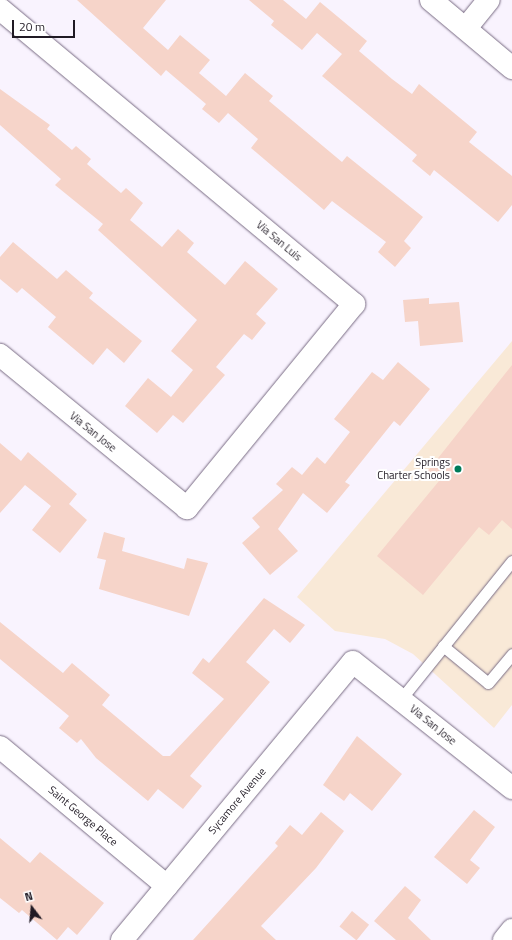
<!DOCTYPE html>
<style>
body{margin:0}
#map{position:relative;width:512px;height:940px;overflow:hidden;background:#f9f3fe;font-family:"Titillium Web",sans-serif}
div>[style]{position:absolute}
.education>*{inset:0;background:#f9e9d7}
.building>*{inset:0;background:#f6d4c9;transform-origin:0 0}
.roads{filter:drop-shadow(0 0 1px #796c84) drop-shadow(0 0 1px #796c84)}
.service>*{height:11px;margin:-5.5px;padding:0 5.5px;transform-origin:5.5px;border-radius:5.5px;background:#fff}
.minor>*{height:22px;margin:-11px;padding:0 11px;transform-origin:11px;border-radius:11px;background:#fff}
.tertiary>*{height:22px;margin:-11px;padding:0 11px;transform-origin:11px;border-radius:11px;background:#fff}
.dots>*{width:11px;height:11px;translate:-50% -50%;box-sizing:border-box;border:2px solid #fff;border-radius:50%}
span{translate:-50% -50%;white-space:nowrap;text-align:center;line-height:1.15;-webkit-text-stroke:4px #fff;paint-order:stroke}
.street-label{font-size:11px;color:#201a24}
.poi-label{font-size:11px;color:#201a24}
.right{translate:-100% -50%;text-align:right}
.north{position:absolute;left:12px;top:888px;width:40px;height:40px;-webkit-text-stroke:3px #fff;paint-order:stroke;rotate:344deg;font-size:11px;font-weight:700;line-height:16px;text-align:center;color:#201a24}
.north::after{content:'';display:block;margin:auto;width:14px;height:18px;background:#201a24;clip-path:polygon(50% 0,100% 100%,50% 72%,0 100%)}
.scale{position:absolute;left:12px;top:20px;width:63px;height:18px;box-sizing:border-box;border:2px solid #201a24;border-top:0;padding-left:5px;font-size:12px;line-height:14px;white-space:nowrap;color:#201a24;-webkit-text-stroke:3px #fff;paint-order:stroke}
</style>
<div id="map">
<div class="education">
<i style="clip-path:polygon(512px 341px,512px 705px,494px 728px,413px 654px,385px 639px,335px 631px,297px 597px)"></i>
</div>
<div class="building">
<i style="clip-path:polygon(77px 0,166px 0,143px 28px,168px 50px,180px 35px,210px 60px,199px 73px,226px 96px,245px 73px,273px 96px,269px 101px,342px 162px,347px 156px,423px 217px,404px 241px,411px 248px,395px 267px,378px 252px,386px 242px,332px 201px,324px 210px,251px 148px,258px 139px,228px 113px,219px 123px,202px 109px,206px 104px,166px 70px,161px 76px)"></i>
<i style="clip-path:polygon(249px 0,283px 0,306px 19px,320px 2px,367px 41px,359px 51px,392px 79px,412px 94px,419px 84px,477px 132px,469px 142px,512px 176px,512px 205px,498px 222px,434px 170px,430px 176px,412px 161px,417px 155px,322px 76px,342px 54px,317px 33px,302px 50px,271px 25px,274px 21px)"></i>
<i style="clip-path:polygon(0 89px,50px 125px,47px 129px,72px 150px,76px 146px,91px 159px,87px 164px,121px 193px,126px 188px,143px 203px,130px 220px,162px 247px,178px 229px,194px 243px,187px 252px,225px 285px,245px 261px,278px 289px,256px 314px,266px 323px,252px 340px,244px 334px,216px 367px,225px 375px,183px 423px,173px 415px,157px 433px,125px 406px,148px 378px,171px 397px,193px 370px,171px 351px,197px 320px,98px 230px,103px 224px,55px 185px,61px 179px,0 125px)"></i>
<i style="clip-path:polygon(13px 242px,57px 279px,66px 270px,93px 293px,89px 298px,142px 341px,124px 363px,107px 348px,93px 365px,48px 327px,56px 317px,22px 288px,17px 293px,0 279px,0 257px)"></i>
<i style="clip-path:polygon(429px 298px,429px 304px,459px 302px,463px 342px,420px 346px,418px 321px,405px 322px,403px 300px)"></i>
<i style="clip-path:polygon(398px 362px,430px 389px,400px 426px,394px 421px,345px 482px,350px 485px,327px 513px,303px 493px,278px 529px,298px 551px,270px 575px,242px 543px,260px 527px,252px 518px,283px 490px,276px 484px,292px 467px,302px 475px,317px 457px,325px 464px,350px 432px,334px 419px,372px 372px,383px 380px)"></i>
<i style="clip-path:polygon(512px 365px,512px 529px,502px 520px,489px 535px,479px 527px,423px 595px,377px 556px,439px 481px,427px 472px)"></i>
<i style="clip-path:polygon(0 443px,21px 461px,28px 452px,77px 494px,69px 504px,87px 520px,60px 553px,32px 530px,51px 506px,25px 485px,0 513px)"></i>
<i style="clip-path:polygon(104px 532px,125px 538px,122px 551px,184px 569px,187px 558px,208px 563px,189px 616px,99px 589px,106px 560px,97px 558px)"></i>
<i style="clip-path:polygon(264px 598px,305px 625px,290px 643px,274px 629px,246px 662px,270px 682px,190px 776px,202px 786px,183px 809px,158px 789px,148px 801px,96px 758px,81px 739px,77px 743px,59px 728px,69px 716px,0 659px,0 622px,63px 673px,72px 663px,110px 695px,102px 705px,163px 756px,170px 756px,224px 699px,192px 673px,203px 658px,209px 663px)"></i>
<i style="clip-path:polygon(357px 736px,402px 774px,372px 811px,350px 793px,344px 801px,323px 785px)"></i>
<i style="clip-path:polygon(474px 810px,495px 827px,470px 860px,480px 868px,467px 884px,434px 857px)"></i>
<i style="clip-path:polygon(321px 812px,344px 831px,316px 868px,261px 926px,276px 940px,193px 940px,278px 846px,275px 843px,290px 825px,302px 835px)"></i>
<i style="clip-path:polygon(0 838px,30px 863px,40px 852px,104px 903px,77px 935px,68px 927px,57px 940px,22px 910px,19px 913px,0 898px)"></i>
<i style="clip-path:polygon(405px 886px,421px 900px,408px 918px,431px 940px,396px 940px,374px 921px)"></i>
<i style="left:352px;top:911px;width:22px;height:20px;rotate:39deg"></i>
</div>
<div class="roads">
<div class="service">
<i style="left:443px;top:646px;width:58px;rotate:39.4deg"></i>
<i style="left:488px;top:683px;width:38px;rotate:-50deg"></i>
<i style="left:401px;top:699px;width:177px;rotate:-51.2deg"></i>
</div>
<div class="minor">
<i style="left:0;top:9px;width:461px;rotate:39.8deg"></i>
<i style="left:354px;top:304px;width:264px;rotate:129.3deg"></i>
<i style="left:187px;top:508px;width:242px;rotate:-140.7deg"></i>
<i style="left:466px;top:28px;width:36px;rotate:-51deg"></i>
<i style="left:0;top:747px;width:217px;rotate:39.8deg"></i>
<i style="left:122px;top:940px;width:361px;rotate:-50.3deg"></i>
<i style="left:353px;top:662px;width:203px;rotate:38.4deg"></i>
<i style="left:504px;top:940px;width:13px;rotate:-51deg"></i>
</div>
<div class="tertiary">
<i style="left:431px;top:0;width:106px;rotate:40deg"></i>
</div>
</div>
<div class="dots">
<i style="left:458px;top:469px;background:#007b59"></i>
</div>
<div class="street-label">
<span style="left:279px;top:241px;rotate:40deg">Via San Luis</span>
<span style="left:93px;top:432px;rotate:39deg">Via San Jose</span>
<span style="left:433px;top:725px;rotate:39deg">Via San Jose</span>
<span style="left:237px;top:801px;rotate:-50deg">Sycamore Avenue</span>
<span style="left:83px;top:816px;rotate:40deg">Saint George Place</span>
</div>
<div class="poi-label">
<span class="right" style="left:450px;top:469px">Springs<br>Charter Schools</span>
</div>
<div class="north">N</div>
<div class="scale">20 m</div>
</div>
